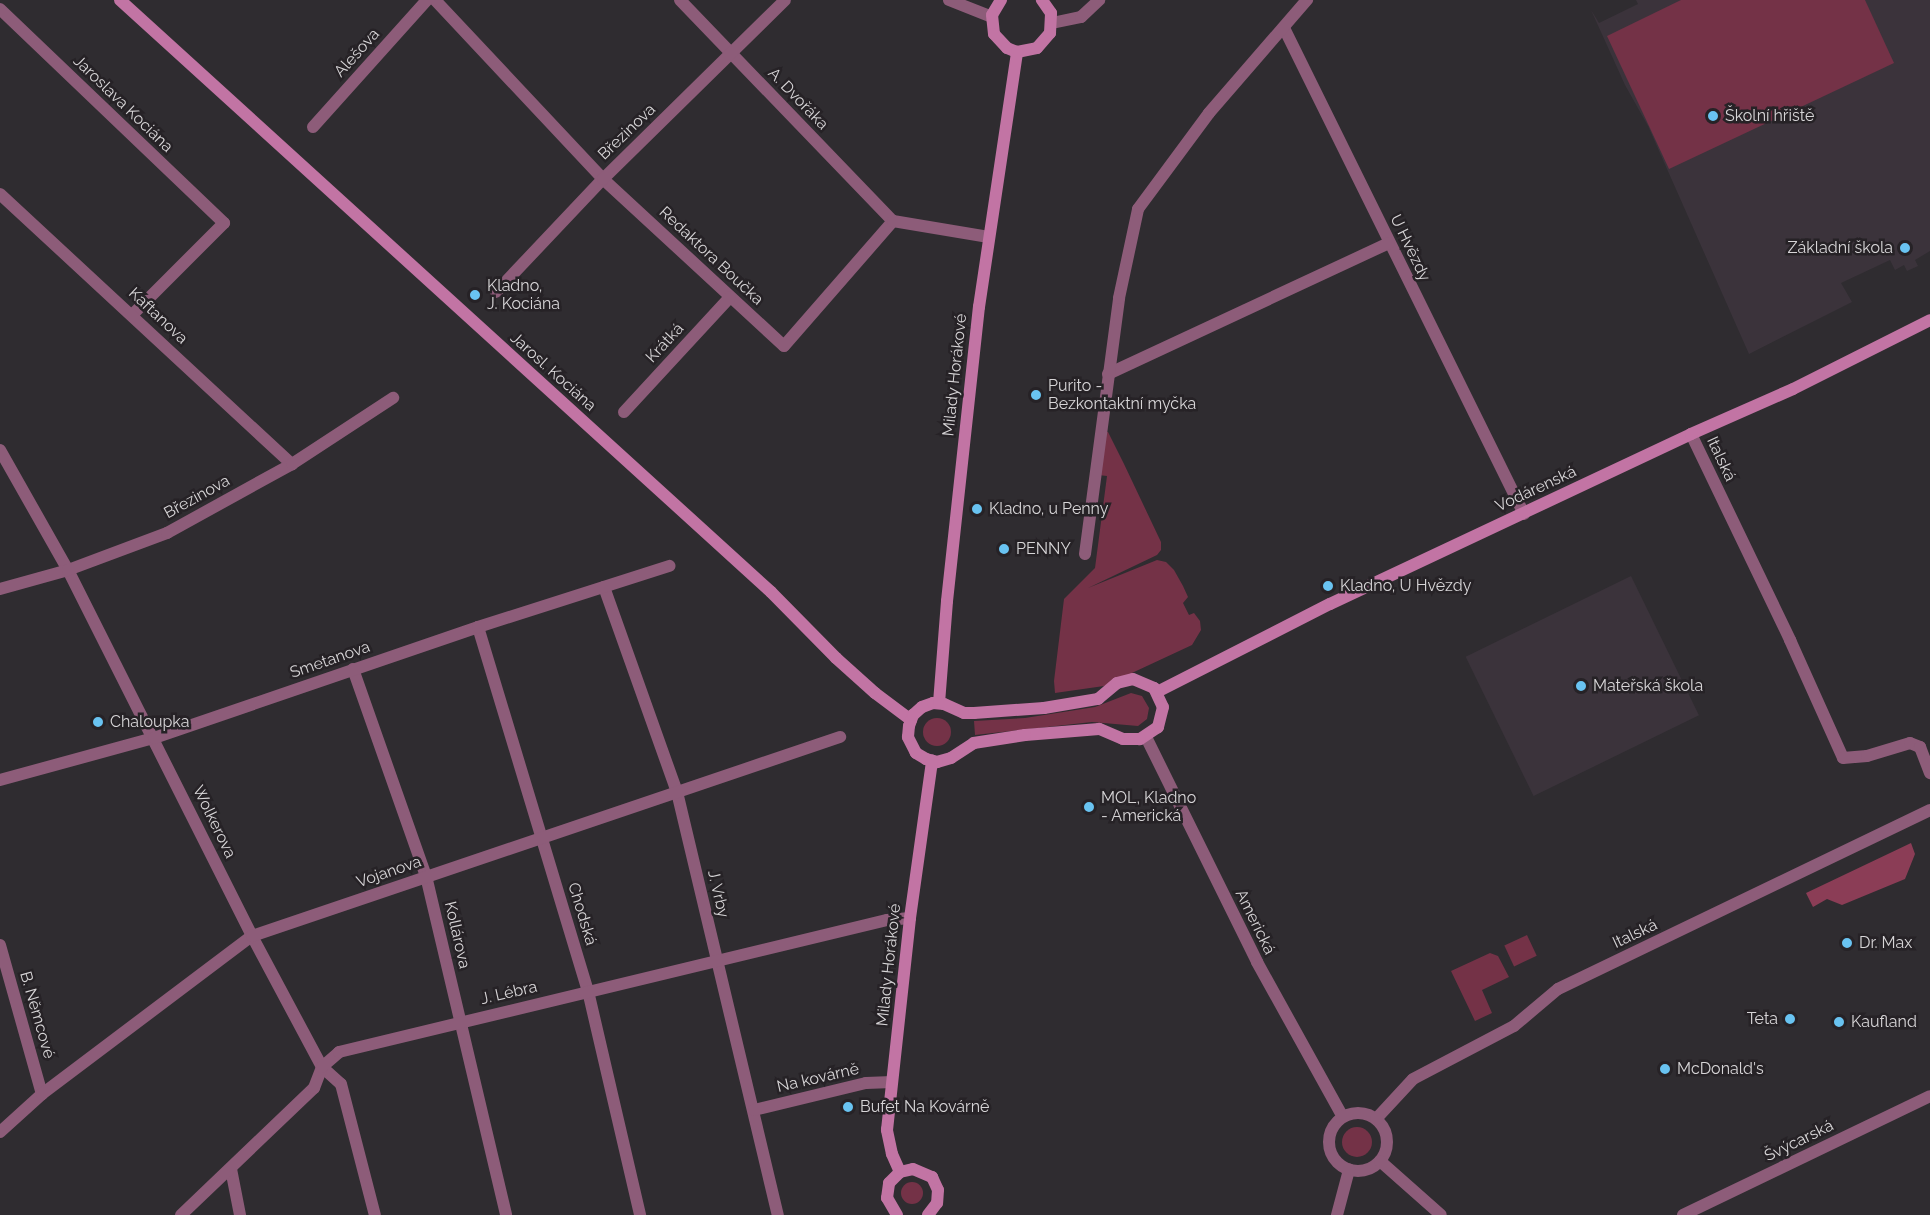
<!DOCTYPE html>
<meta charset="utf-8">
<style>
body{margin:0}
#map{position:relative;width:1930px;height:1215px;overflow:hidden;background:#2f2c30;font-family:Raleway,sans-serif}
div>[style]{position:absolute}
.built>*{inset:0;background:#3b333b;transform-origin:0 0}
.green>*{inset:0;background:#743247;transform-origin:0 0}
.round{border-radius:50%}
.forest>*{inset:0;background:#8b3d56}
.street>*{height:12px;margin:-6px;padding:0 6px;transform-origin:6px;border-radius:6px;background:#8d5c79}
.street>.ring{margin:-6px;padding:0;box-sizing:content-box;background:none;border:12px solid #8d5c79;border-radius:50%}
.secondary>*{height:12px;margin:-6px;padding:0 6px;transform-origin:6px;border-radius:6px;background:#c274a4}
.dots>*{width:16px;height:16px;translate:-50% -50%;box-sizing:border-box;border:3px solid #262226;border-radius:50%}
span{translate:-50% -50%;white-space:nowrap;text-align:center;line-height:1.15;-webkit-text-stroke:5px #262226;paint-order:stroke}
.street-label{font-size:16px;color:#d7d5d7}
.poi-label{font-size:16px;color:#d7d5d7}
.left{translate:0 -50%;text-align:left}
.right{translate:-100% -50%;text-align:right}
</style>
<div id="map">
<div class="built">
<i style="clip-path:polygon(1636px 0,1930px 0,1930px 251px,1915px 260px,1918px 266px,1907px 271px,1904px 265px,1895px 270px,1890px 260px,1841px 283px,1852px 302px,1749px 354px,1648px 126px,1625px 85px,1591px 10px,1599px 23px,1638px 4px)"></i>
<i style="left:1631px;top:576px;width:155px;height:184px;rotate:64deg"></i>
</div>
<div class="green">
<i style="clip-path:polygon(1681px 0,1865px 0,1894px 63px,1669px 169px,1607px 36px)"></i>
<i style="clip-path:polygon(1104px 432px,1108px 432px,1124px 464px,1161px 542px,1161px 550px,1157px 555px,1088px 588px,1157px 560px,1166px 562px,1174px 570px,1183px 586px,1188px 597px,1183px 603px,1189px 615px,1194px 613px,1200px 621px,1201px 630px,1192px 645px,1104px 686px,1055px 693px,1054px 681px,1064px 599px,1095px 568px,1107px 476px,1098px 475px)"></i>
<i style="clip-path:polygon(1131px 693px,1142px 696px,1149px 708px,1147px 719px,1138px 726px,1092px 722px,975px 735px,974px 721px,1025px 718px,1095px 707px)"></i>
<i class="round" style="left:923px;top:718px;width:28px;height:28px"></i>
<i style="left:1527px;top:935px;width:23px;height:25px;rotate:65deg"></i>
<i style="clip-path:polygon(1490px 953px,1498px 956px,1509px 977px,1482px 990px,1492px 1013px,1475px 1021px,1451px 971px)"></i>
<i class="round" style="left:1342px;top:1127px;width:30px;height:30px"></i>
<i class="round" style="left:901px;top:1182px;width:22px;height:22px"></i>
</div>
<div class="forest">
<i style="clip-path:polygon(1911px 843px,1915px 854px,1905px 879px,1842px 905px,1827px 899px,1813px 907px,1806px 893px)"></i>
</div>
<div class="street">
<i style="left:435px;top:0;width:245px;rotate:46.8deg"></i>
<i style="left:603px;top:179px;width:246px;rotate:42.7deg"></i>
<i style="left:784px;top:346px;width:166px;rotate:-48.9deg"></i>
<i style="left:680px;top:0;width:307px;rotate:46.1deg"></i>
<i style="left:949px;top:0;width:46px;rotate:21.6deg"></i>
<i style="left:0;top:9px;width:310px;rotate:43.7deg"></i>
<i style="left:224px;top:223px;width:130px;rotate:135deg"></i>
<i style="left:1052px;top:23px;width:30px;rotate:-12deg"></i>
<i style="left:1081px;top:17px;width:25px;rotate:-43deg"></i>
<i style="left:1284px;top:28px;width:542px;rotate:63.72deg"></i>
<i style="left:313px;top:127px;width:171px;rotate:-48.1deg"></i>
<i style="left:0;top:194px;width:398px;rotate:42.8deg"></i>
<i style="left:893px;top:221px;width:97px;rotate:9.5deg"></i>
<i style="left:496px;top:292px;width:156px;rotate:-46.6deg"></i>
<i style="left:603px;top:179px;width:255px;rotate:-44.5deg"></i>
<i style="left:1108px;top:374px;width:310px;rotate:-25deg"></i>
<i style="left:624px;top:412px;width:156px;rotate:-47.3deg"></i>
<i style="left:1691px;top:434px;width:229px;rotate:64.3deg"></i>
<i style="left:1790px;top:640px;width:129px;rotate:65.8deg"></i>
<i style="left:1843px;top:758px;width:24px;rotate:-5deg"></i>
<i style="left:1867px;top:756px;width:45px;rotate:-16.8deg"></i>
<i style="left:1910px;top:743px;width:11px;rotate:22deg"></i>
<i style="left:1920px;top:747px;width:28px;rotate:69deg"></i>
<i style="left:0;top:450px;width:138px;rotate:60.5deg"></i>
<i style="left:68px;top:570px;width:410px;rotate:63.3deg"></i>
<i style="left:252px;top:936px;width:149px;rotate:61.9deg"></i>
<i style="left:322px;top:1067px;width:25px;rotate:42deg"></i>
<i style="left:341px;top:1084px;width:135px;rotate:75.5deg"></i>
<i style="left:1085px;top:554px;width:258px;rotate:-82.4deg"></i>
<i style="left:1119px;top:298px;width:91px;rotate:-77.9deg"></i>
<i style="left:1138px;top:209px;width:119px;rotate:-53.5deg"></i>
<i style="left:1209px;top:113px;width:150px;rotate:-49.1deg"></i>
<i style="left:604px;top:587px;width:218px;rotate:70.4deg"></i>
<i style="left:677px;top:792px;width:435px;rotate:76.6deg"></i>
<i style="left:0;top:589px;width:71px;rotate:-15.6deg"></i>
<i style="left:68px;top:570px;width:106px;rotate:-20.5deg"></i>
<i style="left:167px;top:533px;width:143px;rotate:-28.9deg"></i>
<i style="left:292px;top:464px;width:121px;rotate:-33.2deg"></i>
<i style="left:478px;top:627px;width:380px;rotate:73.2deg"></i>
<i style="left:588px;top:991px;width:230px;rotate:76.9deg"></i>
<i style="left:353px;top:669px;width:219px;rotate:70.6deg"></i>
<i style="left:426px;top:876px;width:348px;rotate:76.7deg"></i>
<i style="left:1146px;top:737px;width:251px;rotate:63.7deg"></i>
<i style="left:1257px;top:962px;width:177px;rotate:61deg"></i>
<i style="left:0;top:780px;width:160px;rotate:-15.3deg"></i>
<i style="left:154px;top:738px;width:342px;rotate:-18.9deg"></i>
<i style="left:478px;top:627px;width:201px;rotate:-17.7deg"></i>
<i style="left:0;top:945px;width:155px;rotate:74.3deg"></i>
<i style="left:754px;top:1110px;width:115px;rotate:-13.6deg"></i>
<i style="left:866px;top:1083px;width:26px;rotate:-2deg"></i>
<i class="ring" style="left:1329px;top:1113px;width:46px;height:46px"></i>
<i style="left:1376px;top:1119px;width:54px;rotate:-47.2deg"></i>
<i style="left:1413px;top:1079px;width:114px;rotate:-27.7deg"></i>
<i style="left:1514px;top:1026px;width:57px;rotate:-40.1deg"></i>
<i style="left:1558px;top:989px;width:413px;rotate:-25.7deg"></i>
<i style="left:0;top:1132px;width:57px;rotate:-42.1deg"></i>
<i style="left:42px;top:1094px;width:263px;rotate:-37deg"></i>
<i style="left:252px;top:936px;width:621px;rotate:-18.7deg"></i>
<i style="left:1380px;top:1161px;width:81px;rotate:41.5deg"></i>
<i style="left:231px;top:1169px;width:47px;rotate:78.9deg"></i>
<i style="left:181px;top:1215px;width:184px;rotate:-43.7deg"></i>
<i style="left:314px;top:1088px;width:22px;rotate:-69deg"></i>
<i style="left:322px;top:1067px;width:23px;rotate:-41deg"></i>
<i style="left:339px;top:1052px;width:564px;rotate:-13.54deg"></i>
<i style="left:887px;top:920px;width:23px;rotate:-5deg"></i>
<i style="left:1337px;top:1215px;width:47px;rotate:-75.1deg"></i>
<i style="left:1683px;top:1215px;width:274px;rotate:-25.7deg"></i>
</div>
<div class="secondary">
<i style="left:120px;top:0;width:880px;rotate:42.28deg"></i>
<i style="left:771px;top:592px;width:93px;rotate:45.4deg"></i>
<i style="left:836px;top:658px;width:52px;rotate:41.9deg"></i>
<i style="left:875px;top:693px;width:45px;rotate:36.9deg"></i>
<i style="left:1001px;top:0;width:17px;rotate:121deg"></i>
<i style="left:992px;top:15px;width:19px;rotate:84deg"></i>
<i style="left:994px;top:34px;width:19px;rotate:47deg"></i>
<i style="left:1007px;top:48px;width:11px;rotate:22deg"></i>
<i style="left:1017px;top:52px;width:20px;rotate:-11deg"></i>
<i style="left:1037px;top:48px;width:20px;rotate:-49deg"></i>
<i style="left:1050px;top:33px;width:20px;rotate:-87deg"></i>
<i style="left:1051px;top:13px;width:16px;rotate:-125deg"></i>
<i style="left:1133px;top:679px;width:23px;rotate:23deg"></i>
<i style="left:1154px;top:688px;width:21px;rotate:65deg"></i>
<i style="left:1163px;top:707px;width:21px;rotate:104deg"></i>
<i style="left:1158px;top:727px;width:22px;rotate:146deg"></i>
<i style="left:1140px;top:739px;width:17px;rotate:180deg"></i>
<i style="left:1123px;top:739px;width:26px;rotate:-157deg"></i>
<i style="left:1099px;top:729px;width:74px;rotate:175.4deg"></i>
<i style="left:1025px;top:735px;width:52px;rotate:171.1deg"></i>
<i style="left:974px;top:743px;width:27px;rotate:147deg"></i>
<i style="left:951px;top:758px;width:15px;rotate:164deg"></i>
<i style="left:937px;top:762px;width:11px;rotate:-165deg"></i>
<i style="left:926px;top:759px;width:12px;rotate:-149deg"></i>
<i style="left:916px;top:753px;width:18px;rotate:-117deg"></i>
<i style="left:908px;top:737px;width:11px;rotate:-85deg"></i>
<i style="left:909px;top:726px;width:12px;rotate:-70deg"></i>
<i style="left:913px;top:715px;width:12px;rotate:-42deg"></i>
<i style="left:922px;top:707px;width:12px;rotate:-20deg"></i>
<i style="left:933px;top:703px;width:11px;rotate:5deg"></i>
<i style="left:944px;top:704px;width:22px;rotate:24deg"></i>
<i style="left:964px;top:713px;width:10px"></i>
<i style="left:974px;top:713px;width:70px;rotate:-4.1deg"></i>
<i style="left:1044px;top:708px;width:55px;rotate:-9.5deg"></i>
<i style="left:1098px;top:699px;width:25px;rotate:-40deg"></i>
<i style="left:1117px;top:683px;width:16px;rotate:-14deg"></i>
<i style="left:1157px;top:692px;width:194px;rotate:-27deg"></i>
<i style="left:1330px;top:604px;width:399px;rotate:-25.2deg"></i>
<i style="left:1691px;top:434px;width:111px;rotate:-23.8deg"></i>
<i style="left:1793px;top:389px;width:153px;rotate:-26.7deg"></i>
<i style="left:939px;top:703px;width:102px;rotate:-85.5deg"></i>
<i style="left:947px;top:601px;width:296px;rotate:-83.8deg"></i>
<i style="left:979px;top:307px;width:258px;rotate:-81.5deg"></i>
<i style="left:900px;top:1172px;width:20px;rotate:-114deg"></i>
<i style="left:892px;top:1154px;width:25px;rotate:-102deg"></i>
<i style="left:887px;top:1130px;width:213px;rotate:-83.8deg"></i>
<i style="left:910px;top:918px;width:159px;rotate:-82deg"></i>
<i style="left:897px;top:1215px;width:20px;rotate:-120deg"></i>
<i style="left:887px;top:1198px;width:15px;rotate:-82deg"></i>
<i style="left:889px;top:1183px;width:16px;rotate:-45deg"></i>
<i style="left:900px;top:1172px;width:13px;rotate:-13deg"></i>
<i style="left:913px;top:1169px;width:21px;rotate:23deg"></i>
<i style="left:932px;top:1177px;width:14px;rotate:65deg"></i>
<i style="left:938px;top:1190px;width:13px;rotate:94deg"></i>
<i style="left:937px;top:1203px;width:15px;rotate:127deg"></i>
</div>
<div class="dots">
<i style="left:1713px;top:116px;background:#69c3f1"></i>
<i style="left:1905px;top:248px;background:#69c3f1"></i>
<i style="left:475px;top:295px;background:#69c3f1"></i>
<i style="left:1036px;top:395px;background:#69c3f1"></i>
<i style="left:977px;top:509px;background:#69c3f1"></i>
<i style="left:1004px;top:549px;background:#69c3f1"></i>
<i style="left:1328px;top:586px;background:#69c3f1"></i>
<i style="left:1581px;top:686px;background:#69c3f1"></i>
<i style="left:98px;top:722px;background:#69c3f1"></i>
<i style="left:1089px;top:807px;background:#69c3f1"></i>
<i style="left:1847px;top:943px;background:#69c3f1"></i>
<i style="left:1790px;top:1019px;background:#69c3f1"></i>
<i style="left:1839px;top:1022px;background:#69c3f1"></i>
<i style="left:1665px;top:1069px;background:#69c3f1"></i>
<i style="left:848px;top:1107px;background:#69c3f1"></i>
</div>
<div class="street-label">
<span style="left:357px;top:53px;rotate:-48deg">Alešova</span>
<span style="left:798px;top:99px;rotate:46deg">A. Dvořáka</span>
<span style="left:123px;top:104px;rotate:44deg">Jaroslava Kociána</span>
<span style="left:627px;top:132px;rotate:-44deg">Březinova</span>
<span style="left:1410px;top:248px;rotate:64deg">U Hvězdy</span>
<span style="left:711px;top:256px;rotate:43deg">Redaktora Boučka</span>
<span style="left:158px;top:316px;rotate:43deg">Kaftanova</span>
<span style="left:665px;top:343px;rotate:-47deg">Krátká</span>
<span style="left:553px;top:372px;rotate:42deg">Jarosl. Kociána</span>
<span style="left:955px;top:375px;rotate:-84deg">Milady Horákové</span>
<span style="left:1721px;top:459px;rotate:65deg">Italská</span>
<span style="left:1536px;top:489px;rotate:-25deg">Vodárenská</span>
<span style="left:197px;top:497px;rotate:-29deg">Březinova</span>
<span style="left:330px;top:660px;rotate:-19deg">Smetanova</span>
<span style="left:214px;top:822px;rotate:64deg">Wolkerova</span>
<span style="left:389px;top:872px;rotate:-19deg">Vojanova</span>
<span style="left:718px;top:894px;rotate:77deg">J. Vrby</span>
<span style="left:582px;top:914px;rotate:73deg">Chodská</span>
<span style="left:1255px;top:922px;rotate:64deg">Americká</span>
<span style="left:1635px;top:934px;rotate:-25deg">Italská</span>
<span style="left:457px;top:935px;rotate:77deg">Kollárova</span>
<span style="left:889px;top:965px;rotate:-84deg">Milady Horákové</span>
<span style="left:509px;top:993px;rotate:-13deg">J. Lébra</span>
<span style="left:37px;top:1015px;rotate:74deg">B. Němcové</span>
<span style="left:818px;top:1078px;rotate:-13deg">Na kovárně</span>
<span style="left:1799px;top:1141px;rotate:-26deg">Švýcarská</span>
</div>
<div class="poi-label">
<span class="left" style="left:1725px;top:116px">Školní hřiště</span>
<span class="right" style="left:1893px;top:248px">Základní škola</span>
<span class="left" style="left:487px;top:295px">Kladno,<br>J. Kociána</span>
<span class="left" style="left:1048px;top:395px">Purito -<br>Bezkontaktní myčka</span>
<span class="left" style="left:989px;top:509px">Kladno, u Penny</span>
<span class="left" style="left:1016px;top:549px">PENNY</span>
<span class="left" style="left:1340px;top:586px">Kladno, U Hvězdy</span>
<span class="left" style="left:1593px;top:686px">Mateřská škola</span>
<span class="left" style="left:110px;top:722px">Chaloupka</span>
<span class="left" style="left:1101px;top:807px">MOL, Kladno<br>- Americká</span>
<span class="left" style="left:1859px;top:943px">Dr. Max</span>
<span class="right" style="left:1778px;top:1019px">Teta</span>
<span class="left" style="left:1851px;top:1022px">Kaufland</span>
<span class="left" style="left:1677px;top:1069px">McDonald's</span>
<span class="left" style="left:860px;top:1107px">Bufet Na Kovárně</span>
</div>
</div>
